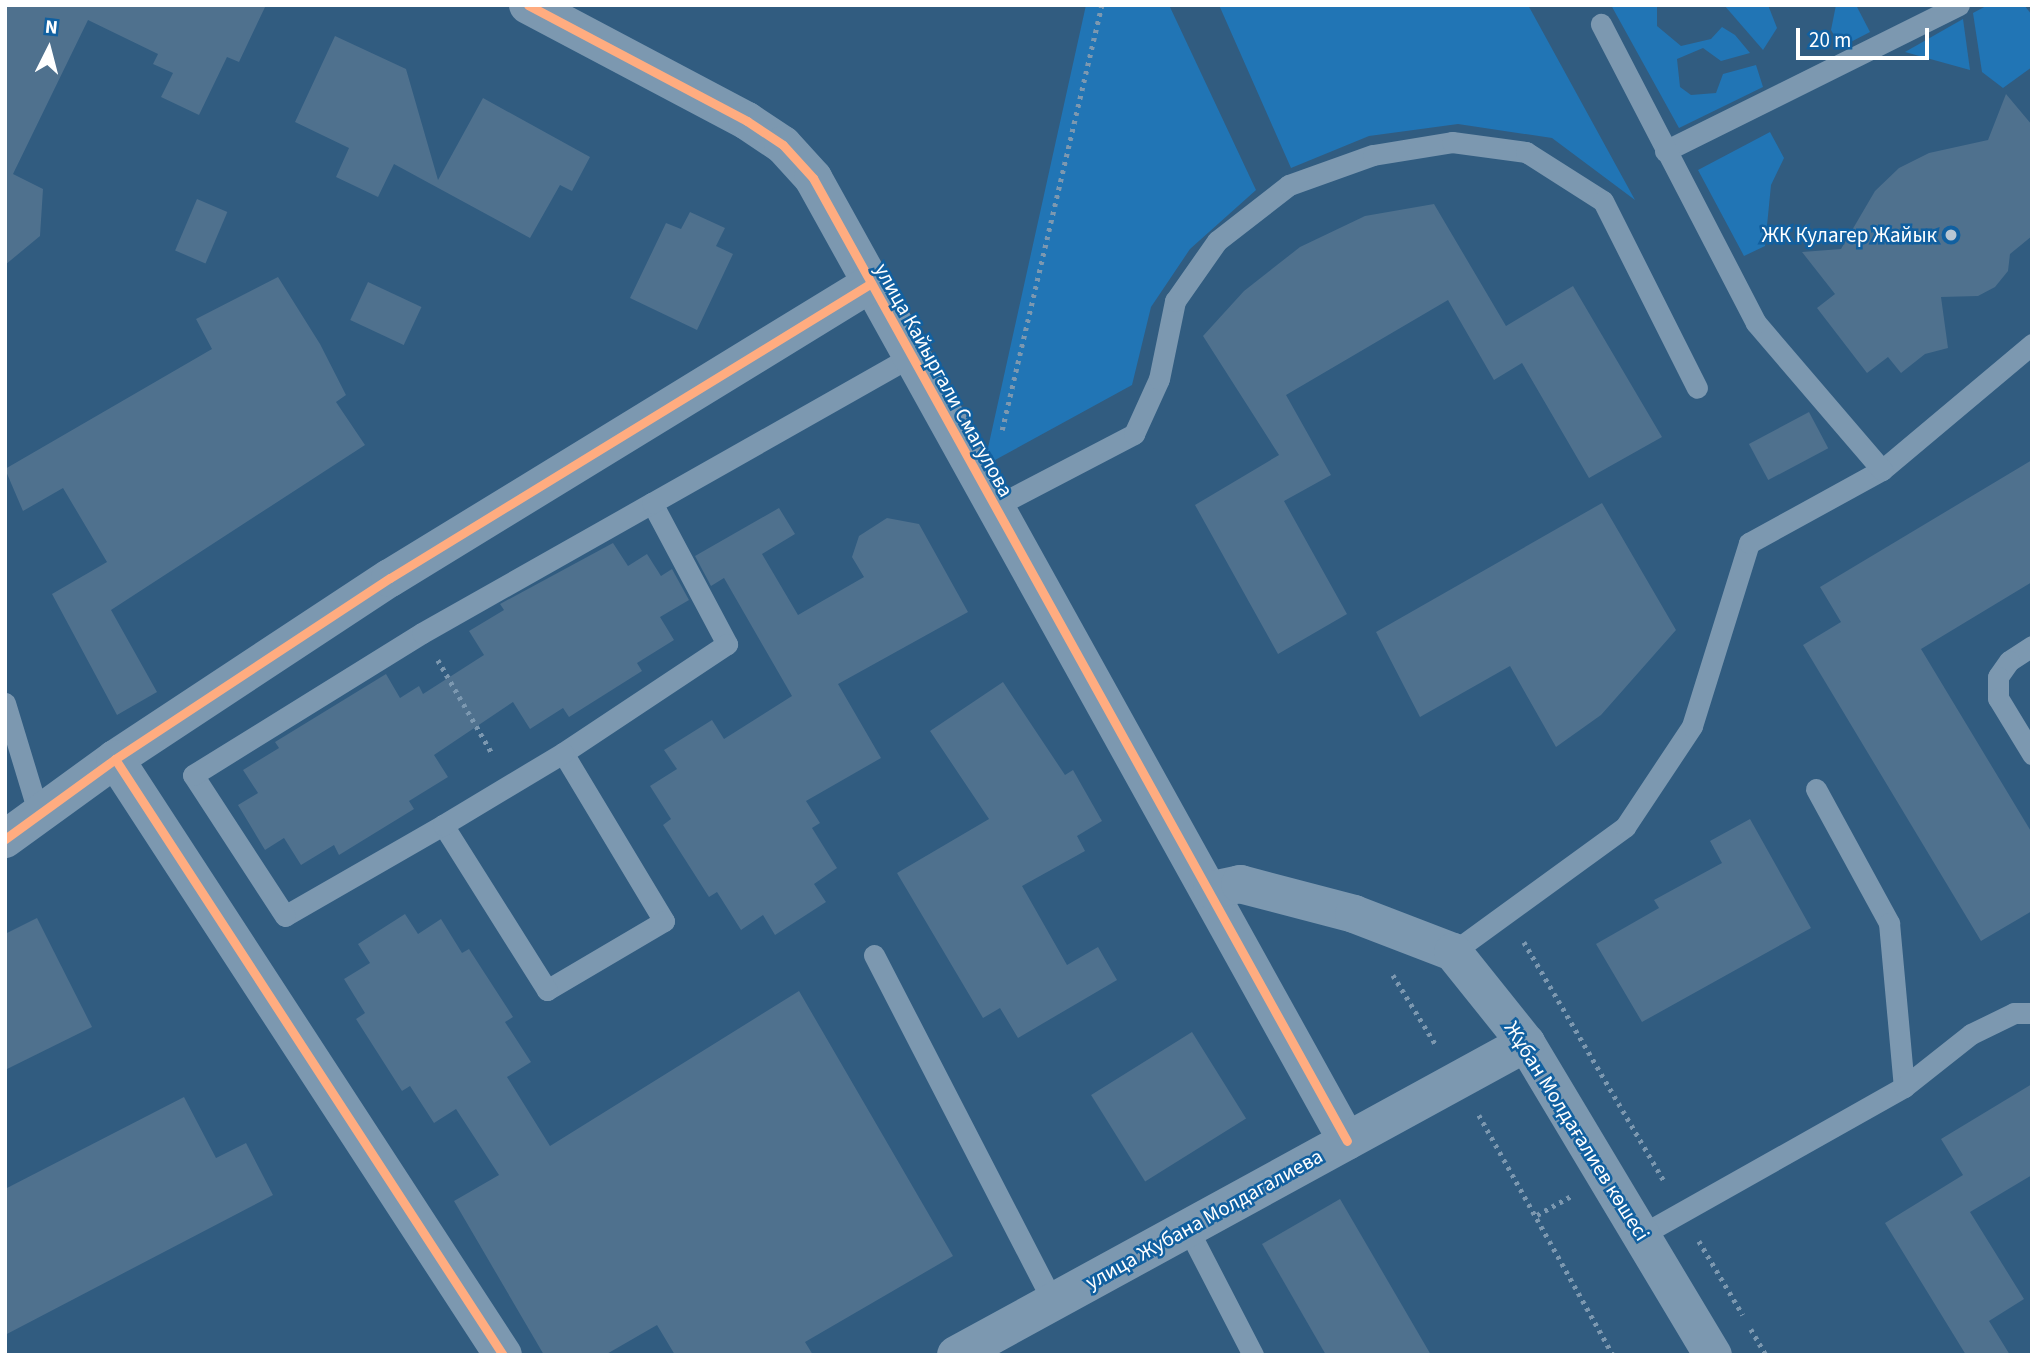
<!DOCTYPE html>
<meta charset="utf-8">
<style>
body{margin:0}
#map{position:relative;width:2037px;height:1360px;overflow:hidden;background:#315c80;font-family:"Source Sans 3",sans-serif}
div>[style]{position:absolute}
.green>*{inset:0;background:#2175b5}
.building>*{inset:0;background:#4f718e;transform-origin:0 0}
.path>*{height:4.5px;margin-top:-2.25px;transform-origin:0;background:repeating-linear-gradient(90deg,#7c98b0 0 3.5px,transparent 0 8.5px)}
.lane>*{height:21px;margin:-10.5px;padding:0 10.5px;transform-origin:10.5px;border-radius:10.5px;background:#7c98b0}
.street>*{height:38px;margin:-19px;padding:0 19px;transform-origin:19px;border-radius:19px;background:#7c98b0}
.cycleway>*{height:9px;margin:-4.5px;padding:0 4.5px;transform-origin:4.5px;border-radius:4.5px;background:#ffac80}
.dots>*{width:19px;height:19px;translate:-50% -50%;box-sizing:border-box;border:4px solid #1160a0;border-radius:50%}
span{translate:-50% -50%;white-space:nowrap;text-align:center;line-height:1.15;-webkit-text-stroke:5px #1160a0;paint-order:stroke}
.poi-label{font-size:21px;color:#fff}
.right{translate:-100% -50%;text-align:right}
.street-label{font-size:21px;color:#fff}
.frame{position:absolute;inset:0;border:7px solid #fff;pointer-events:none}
.north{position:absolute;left:14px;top:14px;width:70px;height:70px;-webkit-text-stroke:5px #1160a0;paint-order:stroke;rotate:6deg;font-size:19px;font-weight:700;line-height:28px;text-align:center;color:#fff}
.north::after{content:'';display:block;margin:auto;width:24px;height:32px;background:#fff;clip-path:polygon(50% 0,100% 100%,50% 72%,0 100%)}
.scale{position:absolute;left:1796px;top:28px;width:133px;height:32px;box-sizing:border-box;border:4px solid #fff;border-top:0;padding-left:9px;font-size:21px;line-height:24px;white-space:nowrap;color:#fff;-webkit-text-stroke:5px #1160a0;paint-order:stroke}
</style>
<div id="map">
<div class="green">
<i style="clip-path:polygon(1086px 5px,1169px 5px,1256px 190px,1190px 249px,1151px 307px,1132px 385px,984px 466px)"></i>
<i style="clip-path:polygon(1219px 5px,1528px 5px,1635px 200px,1552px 138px,1458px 124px,1369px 136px,1291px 168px)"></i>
<i style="clip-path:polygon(1611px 5px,1657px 5px,1657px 26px,1681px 46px,1711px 39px,1722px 27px,1735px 35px,1750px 53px,1721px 61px,1703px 48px,1677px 59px,1680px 87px,1691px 95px,1716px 93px,1723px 74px,1756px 65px,1763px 87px,1679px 128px)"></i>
<i style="clip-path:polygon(1724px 5px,1768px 5px,1777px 28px,1763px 50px)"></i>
<i style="clip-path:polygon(1836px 5px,1856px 5px,1870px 32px,1841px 47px,1831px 30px)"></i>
<i style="clip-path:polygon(1988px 5px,2024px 5px,2032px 15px,2032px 67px,2003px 88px,1982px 72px,1973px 13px)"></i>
<i style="clip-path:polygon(1963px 19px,1970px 70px,1905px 52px)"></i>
<i style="clip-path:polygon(1770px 132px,1784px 158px,1771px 185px,1765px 246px,1744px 256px,1698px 170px)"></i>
</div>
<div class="building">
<i style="clip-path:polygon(5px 5px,266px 5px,239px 62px,227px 57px,199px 115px,161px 97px,173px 73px,153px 64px,158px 54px,88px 20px,13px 174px,43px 189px,40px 236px,5px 265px)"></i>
<i style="clip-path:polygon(335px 36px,406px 69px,438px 180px,483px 98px,590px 157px,572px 191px,560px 185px,530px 238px,394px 164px,378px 197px,336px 177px,349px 148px,295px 122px)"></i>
<i style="clip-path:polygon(2006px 94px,2032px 125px,2032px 236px,2010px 254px,2008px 271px,1995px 287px,1978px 296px,1941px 297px,1948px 348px,1925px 354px,1901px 373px,1888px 357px,1867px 373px,1817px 308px,1835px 294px,1802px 252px,1841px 249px,1875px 191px,1899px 168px,1929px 153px,1988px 140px)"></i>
<i style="left:197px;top:199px;width:33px;height:56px;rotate:23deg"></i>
<i style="clip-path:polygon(1434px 204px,1506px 326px,1573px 286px,1662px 437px,1589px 478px,1522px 363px,1494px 380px,1448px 300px,1286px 395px,1331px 475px,1284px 501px,1347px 614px,1278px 654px,1195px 505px,1279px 455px,1203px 336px,1244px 291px,1300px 247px,1365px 216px)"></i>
<i style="clip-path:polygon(690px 212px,725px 228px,716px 246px,733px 254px,697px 330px,630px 298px,666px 223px,681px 229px)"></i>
<i style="clip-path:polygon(278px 277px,320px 344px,346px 395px,336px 402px,365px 445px,111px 610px,157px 692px,117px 715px,52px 594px,107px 562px,63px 488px,23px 511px,5px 469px,212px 349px,196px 319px)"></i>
<i style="left:368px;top:282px;width:59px;height:42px;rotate:25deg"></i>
<i style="left:1809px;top:412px;width:41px;height:68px;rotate:62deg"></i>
<i style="clip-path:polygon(2032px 460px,2032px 582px,1921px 649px,2032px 833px,2032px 911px,1981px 941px,1803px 645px,1841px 622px,1820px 587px)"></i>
<i style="clip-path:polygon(1602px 503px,1676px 630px,1601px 715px,1556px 747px,1510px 666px,1420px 717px,1376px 632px)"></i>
<i style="clip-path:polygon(779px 508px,795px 534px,762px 554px,798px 615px,864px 577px,852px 557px,859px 536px,887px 518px,919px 524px,968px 612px,838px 684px,881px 758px,806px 801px,820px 823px,812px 828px,837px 868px,814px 884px,826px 902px,775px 935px,763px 915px,741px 930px,717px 892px,709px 897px,663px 825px,671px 819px,650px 786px,677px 769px,664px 750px,712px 720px,724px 739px,792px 696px,724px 578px,711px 586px,695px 556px)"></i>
<i style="clip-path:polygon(613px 543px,628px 566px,647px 554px,661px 576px,672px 569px,689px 600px,660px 617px,674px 640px,637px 663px,642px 671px,569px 717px,563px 708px,530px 729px,513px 702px,434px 755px,448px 777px,409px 801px,414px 809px,339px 855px,334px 845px,301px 865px,284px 838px,265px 850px,238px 805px,258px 793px,243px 770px,279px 748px,275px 742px,386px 674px,400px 698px,419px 686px,423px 694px,484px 655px,469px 631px,504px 610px,500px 604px)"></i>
<i style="clip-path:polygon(1003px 682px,1065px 775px,1073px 770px,1102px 821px,1077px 836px,1085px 851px,1022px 886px,1067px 965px,1098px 947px,1117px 980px,1018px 1038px,1000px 1008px,983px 1018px,897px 873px,989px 819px,930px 731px)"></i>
<i style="clip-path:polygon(1750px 819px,1811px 928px,1642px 1022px,1596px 944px,1659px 908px,1654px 900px,1722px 863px,1710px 841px)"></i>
<i style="clip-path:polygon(405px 914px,418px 934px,441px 919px,462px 953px,469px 949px,513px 1017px,505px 1022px,531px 1062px,507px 1077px,550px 1146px,799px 991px,953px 1256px,805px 1342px,813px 1355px,675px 1355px,657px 1325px,605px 1355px,544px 1355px,454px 1201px,499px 1175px,456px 1109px,434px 1123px,410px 1086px,402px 1091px,356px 1019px,365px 1013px,344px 979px,370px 963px,358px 944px)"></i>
<i style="clip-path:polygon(37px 918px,92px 1027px,5px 1070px,5px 934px)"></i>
<i style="left:1192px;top:1032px;width:102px;height:119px;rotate:58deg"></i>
<i style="clip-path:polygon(2032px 1084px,2032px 1175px,1970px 1212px,2024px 1299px,1989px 1321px,2010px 1355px,1966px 1355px,1885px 1223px,1963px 1175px,1941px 1139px)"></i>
<i style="clip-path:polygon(184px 1097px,216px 1158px,246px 1143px,273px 1195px,5px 1335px,5px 1189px)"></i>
<i style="clip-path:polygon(1340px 1199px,1431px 1355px,1326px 1355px,1262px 1244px)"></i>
</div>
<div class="path">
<i style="left:1002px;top:430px;width:437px;rotate:-76.8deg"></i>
<i style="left:438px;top:660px;width:110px;rotate:59.9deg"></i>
<i style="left:1524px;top:942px;width:278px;rotate:59.6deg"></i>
<i style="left:1393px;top:975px;width:82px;rotate:58.4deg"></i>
<i style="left:1479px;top:1115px;width:275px;rotate:60.8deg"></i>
<i style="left:1537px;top:1215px;width:38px;rotate:-29deg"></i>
<i style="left:1699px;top:1241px;width:86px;rotate:59.3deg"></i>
<i style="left:1751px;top:1329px;width:30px;rotate:60deg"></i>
</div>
<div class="lane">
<i style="left:1665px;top:151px;width:328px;rotate:-26.4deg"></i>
<i style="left:1882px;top:470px;width:196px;rotate:-40deg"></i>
<i style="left:652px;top:503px;width:160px;rotate:62deg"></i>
<i style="left:727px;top:644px;width:197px;rotate:146.4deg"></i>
<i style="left:563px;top:753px;width:196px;rotate:59deg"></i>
<i style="left:664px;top:921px;width:136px;rotate:149.5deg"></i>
<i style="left:547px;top:990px;width:195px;rotate:-122.2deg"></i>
<i style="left:443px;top:825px;width:182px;rotate:150.1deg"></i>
<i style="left:285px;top:916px;width:168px;rotate:-123.1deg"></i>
<i style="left:193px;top:775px;width:269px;rotate:-31.8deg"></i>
<i style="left:422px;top:633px;width:264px;rotate:-29.5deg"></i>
<i style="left:652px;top:503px;width:294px;rotate:-29.5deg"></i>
<i style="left:994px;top:507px;width:158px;rotate:-27.5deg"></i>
<i style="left:1134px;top:434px;width:60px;rotate:-65.6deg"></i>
<i style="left:1159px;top:379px;width:80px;rotate:-78.4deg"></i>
<i style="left:1175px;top:301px;width:73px;rotate:-55deg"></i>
<i style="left:1217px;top:241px;width:91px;rotate:-37.9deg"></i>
<i style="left:1289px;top:185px;width:89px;rotate:-19.7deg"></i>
<i style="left:1373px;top:155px;width:80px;rotate:-9.3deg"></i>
<i style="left:1452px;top:142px;width:75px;rotate:7.7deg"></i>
<i style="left:1526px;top:152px;width:91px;rotate:32.5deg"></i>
<i style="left:1603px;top:201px;width:209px;rotate:63.3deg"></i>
<i style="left:2032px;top:646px;width:27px;rotate:147deg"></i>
<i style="left:2009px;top:661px;width:19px;rotate:125deg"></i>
<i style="left:1998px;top:677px;width:21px;rotate:90deg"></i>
<i style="left:1998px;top:698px;width:66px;rotate:58.7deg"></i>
<i style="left:5px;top:703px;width:117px;rotate:73.1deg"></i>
<i style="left:1816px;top:789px;width:153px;rotate:61.4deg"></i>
<i style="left:1889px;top:923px;width:165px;rotate:84.8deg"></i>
<i style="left:443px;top:825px;width:140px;rotate:-31deg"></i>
<i style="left:1453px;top:952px;width:213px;rotate:-36deg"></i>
<i style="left:1625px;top:827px;width:121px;rotate:-56.4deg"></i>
<i style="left:1692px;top:726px;width:192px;rotate:-72.7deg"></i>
<i style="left:1749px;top:543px;width:152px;rotate:-28.8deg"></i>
<i style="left:1882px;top:470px;width:194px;rotate:-130.6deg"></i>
<i style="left:1756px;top:323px;width:337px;rotate:-117.4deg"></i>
<i style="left:874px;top:955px;width:390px;rotate:62.7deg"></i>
<i style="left:1188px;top:1229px;width:142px;rotate:62.7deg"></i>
<i style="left:1643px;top:1234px;width:300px;rotate:-29.4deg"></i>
<i style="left:1904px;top:1087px;width:85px;rotate:-38.3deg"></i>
<i style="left:1971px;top:1034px;width:48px;rotate:-26deg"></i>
<i style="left:2014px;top:1013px;width:18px"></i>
</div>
<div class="street">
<i style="left:528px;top:5px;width:248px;rotate:27.9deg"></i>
<i style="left:747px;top:121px;width:43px;rotate:33.7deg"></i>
<i style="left:783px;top:145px;width:45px;rotate:47.7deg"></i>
<i style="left:813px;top:178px;width:1101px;rotate:60.99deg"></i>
<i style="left:115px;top:759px;width:329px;rotate:-33.4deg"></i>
<i style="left:390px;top:578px;width:563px;rotate:-31.49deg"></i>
<i style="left:5px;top:839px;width:136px;rotate:-36deg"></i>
<i style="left:115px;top:759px;width:711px;rotate:56.94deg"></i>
<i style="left:1212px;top:890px;width:29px;rotate:-12deg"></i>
<i style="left:1240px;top:884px;width:118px;rotate:14.7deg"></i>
<i style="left:1354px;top:914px;width:106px;rotate:21deg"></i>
<i style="left:1453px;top:952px;width:117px;rotate:51.3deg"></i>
<i style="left:1526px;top:1043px;width:364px;rotate:59.1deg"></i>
<i style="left:956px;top:1355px;width:650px;rotate:-28.69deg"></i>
</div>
<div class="cycleway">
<i style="left:528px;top:5px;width:248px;rotate:27.9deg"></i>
<i style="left:747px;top:121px;width:43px;rotate:33.7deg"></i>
<i style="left:783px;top:145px;width:45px;rotate:47.7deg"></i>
<i style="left:813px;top:178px;width:1101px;rotate:60.99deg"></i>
<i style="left:115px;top:759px;width:329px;rotate:-33.4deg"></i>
<i style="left:390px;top:578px;width:563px;rotate:-31.49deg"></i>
<i style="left:5px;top:839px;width:136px;rotate:-36deg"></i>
<i style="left:115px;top:759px;width:711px;rotate:56.94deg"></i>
</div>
<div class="dots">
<i style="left:1951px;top:235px;background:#b7c6d3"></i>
</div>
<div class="poi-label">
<span class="right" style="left:1937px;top:235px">ЖК Кулагер Жайык</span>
</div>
<div class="street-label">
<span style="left:944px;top:380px;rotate:61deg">улица Кайыргали Смагулова</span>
<span style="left:1577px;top:1131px;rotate:58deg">Жұбан Молдағалиев көшесі</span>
<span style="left:1204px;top:1219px;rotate:-29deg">улица Жубана Молдагалиева</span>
</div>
<div class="frame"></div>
<div class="north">N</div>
<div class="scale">20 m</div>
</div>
